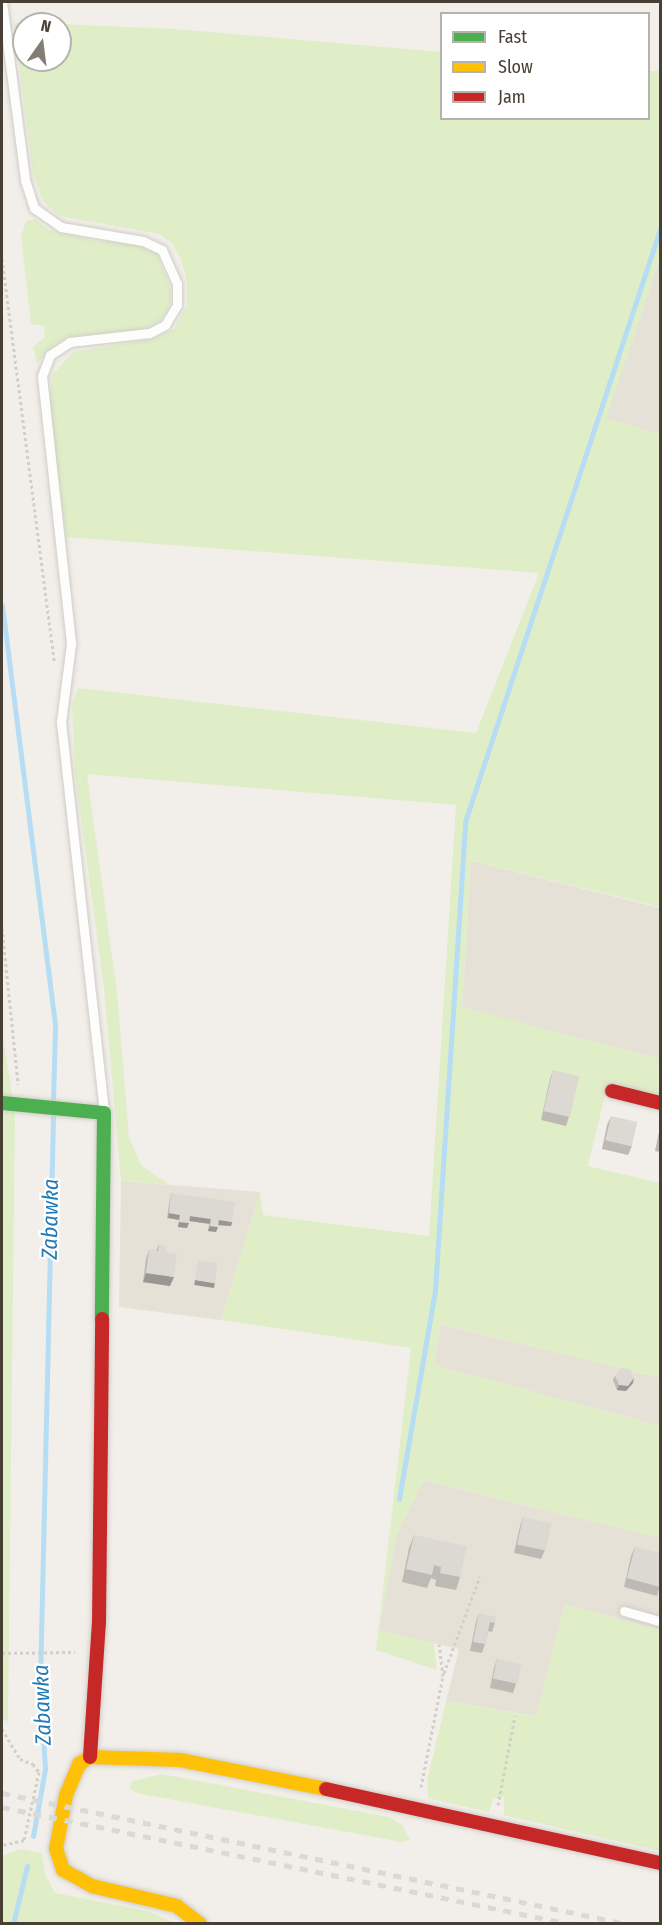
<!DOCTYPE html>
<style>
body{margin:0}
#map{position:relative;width:662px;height:1925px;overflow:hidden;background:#f2efea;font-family:"Fira Sans Condensed",sans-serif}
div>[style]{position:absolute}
.residential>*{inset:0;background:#e6e1d7}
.green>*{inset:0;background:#e0eec7}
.stream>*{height:5px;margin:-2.5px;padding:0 2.5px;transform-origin:2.5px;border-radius:2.5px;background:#b6ddf4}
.path>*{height:3px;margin-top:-1.5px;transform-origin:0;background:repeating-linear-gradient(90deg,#d2cfca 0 3px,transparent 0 6px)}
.roads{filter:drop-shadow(0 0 2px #d0cdc7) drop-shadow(0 0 2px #d0cdc7)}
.lane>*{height:9px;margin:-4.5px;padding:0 4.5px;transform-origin:4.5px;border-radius:4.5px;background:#fdfdfc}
.fast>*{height:14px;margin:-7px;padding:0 7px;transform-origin:7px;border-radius:7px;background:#4caf50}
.slow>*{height:14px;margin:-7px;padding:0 7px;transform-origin:7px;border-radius:7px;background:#ffc107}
.jam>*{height:14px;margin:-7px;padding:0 7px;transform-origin:7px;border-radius:7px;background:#c62828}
.rail>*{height:4.5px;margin-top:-2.25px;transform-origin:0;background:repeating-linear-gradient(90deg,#d9d9d8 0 8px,transparent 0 16px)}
.wall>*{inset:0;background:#bdbab5}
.shaded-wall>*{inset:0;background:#9a9793;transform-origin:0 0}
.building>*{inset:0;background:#dcd8d2;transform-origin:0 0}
span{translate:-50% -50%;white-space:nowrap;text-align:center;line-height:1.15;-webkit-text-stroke:4.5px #fff;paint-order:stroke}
.water-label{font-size:22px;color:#217bb7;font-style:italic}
.frame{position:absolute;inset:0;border:3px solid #494035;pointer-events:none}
.legend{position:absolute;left:440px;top:12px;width:210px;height:108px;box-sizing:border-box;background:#fff;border:2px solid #b6b3ae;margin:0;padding:8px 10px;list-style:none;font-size:18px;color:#494035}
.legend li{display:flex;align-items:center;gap:12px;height:30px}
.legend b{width:30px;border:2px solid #b6b3ae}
.north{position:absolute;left:12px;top:12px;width:60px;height:60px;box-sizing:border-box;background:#fff;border:2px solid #b6b3ae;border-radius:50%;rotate:14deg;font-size:16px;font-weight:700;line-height:24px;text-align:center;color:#494035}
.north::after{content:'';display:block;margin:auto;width:21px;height:27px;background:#847d74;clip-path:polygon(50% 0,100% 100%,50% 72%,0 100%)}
</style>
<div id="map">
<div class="residential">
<i style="clip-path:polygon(660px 258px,660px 434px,605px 419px)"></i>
<i style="clip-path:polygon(471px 861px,660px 908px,660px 1059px,462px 1008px)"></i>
<i style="clip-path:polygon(121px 1181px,260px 1192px,221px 1320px,119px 1307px)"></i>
<i style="clip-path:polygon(441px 1324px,660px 1378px,660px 1426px,434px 1365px)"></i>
<i style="clip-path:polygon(424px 1480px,660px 1538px,660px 1630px,565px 1605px,536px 1716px,446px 1701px,459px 1649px,379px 1631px,396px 1536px)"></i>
</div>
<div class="green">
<i style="clip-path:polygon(14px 23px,49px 24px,24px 24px,24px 60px,60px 60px,60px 24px,175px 29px,441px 52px,442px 118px,648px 118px,649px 71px,660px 71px,660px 258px,606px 419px,660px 434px,660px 907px,471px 861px,462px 1007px,660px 1059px,660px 1100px,607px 1087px,588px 1166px,660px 1183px,660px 1378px,441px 1324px,434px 1365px,660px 1426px,660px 1538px,424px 1480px,396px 1536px,379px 1630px,434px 1643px,437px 1670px,376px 1650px,411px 1348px,221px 1320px,260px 1192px,263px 1215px,429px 1236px,456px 805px,87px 774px,117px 992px,129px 1138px,142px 1166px,170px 1185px,121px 1181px,104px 989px,75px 773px,72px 704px,78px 688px,476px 733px,539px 573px,66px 537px,49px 404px,52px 375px,73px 352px,152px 339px,174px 329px,187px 306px,187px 281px,181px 259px,172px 243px,159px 234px,59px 216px,43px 201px,33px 173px)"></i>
<i style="clip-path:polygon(35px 219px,49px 230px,96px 241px,139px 244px,156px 253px,170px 286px,171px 300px,165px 314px,158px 323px,142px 329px,71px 337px,56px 343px,37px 363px,33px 347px,45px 337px,44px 326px,31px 324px,21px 237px,26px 221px)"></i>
<i style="clip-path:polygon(2px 1030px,15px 1114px,8px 1721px,2px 1720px)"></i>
<i style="clip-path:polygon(565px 1605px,660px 1630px,660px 1851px,504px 1815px,504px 1797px,493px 1799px,489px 1812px,428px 1798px,427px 1781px,446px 1701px,536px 1716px)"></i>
<i style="clip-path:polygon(162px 1774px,389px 1817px,402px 1825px,410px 1840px,401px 1842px,136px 1793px,129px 1788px,132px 1781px)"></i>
<i style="clip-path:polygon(20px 1849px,42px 1853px,45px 1874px,55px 1893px,148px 1911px,175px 1923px,2px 1924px,2px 1856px)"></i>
</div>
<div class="stream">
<i style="left:2px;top:605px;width:424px;rotate:82.8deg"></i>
<i style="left:55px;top:1026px;width:75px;rotate:91.5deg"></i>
<i style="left:399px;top:1499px;width:212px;rotate:-80.2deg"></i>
<i style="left:435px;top:1290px;width:469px;rotate:-86.3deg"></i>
<i style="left:465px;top:822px;width:624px;rotate:-71.8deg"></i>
<i style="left:33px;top:1836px;width:68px;rotate:-79.8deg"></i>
<i style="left:45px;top:1769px;width:87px;rotate:-93.3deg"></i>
<i style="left:40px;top:1682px;width:566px;rotate:-88.68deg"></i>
<i style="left:13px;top:1924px;width:60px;rotate:-76.4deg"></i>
</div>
<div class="path">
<i style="left:2px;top:259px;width:406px;rotate:82.6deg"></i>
<i style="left:2px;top:928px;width:157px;rotate:84.1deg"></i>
<i style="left:2px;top:1653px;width:73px;rotate:-0.8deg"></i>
<i style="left:444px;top:1673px;width:103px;rotate:-69.6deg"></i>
<i style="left:2px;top:1729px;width:35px;rotate:59deg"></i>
<i style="left:20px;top:1759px;width:14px;rotate:21deg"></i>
<i style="left:33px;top:1764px;width:10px;rotate:53deg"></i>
<i style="left:39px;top:1772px;width:70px;rotate:102.4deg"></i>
<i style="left:24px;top:1840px;width:23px;rotate:167deg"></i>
<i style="left:421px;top:1787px;width:113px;rotate:-78.8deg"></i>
<i style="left:443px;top:1676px;width:32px;rotate:-97deg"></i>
<i style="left:498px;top:1805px;width:91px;rotate:-79.2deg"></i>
</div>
<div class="roads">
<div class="lane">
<i style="left:2px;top:2px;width:179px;rotate:82.6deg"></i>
<i style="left:25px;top:180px;width:29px;rotate:72deg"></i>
<i style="left:34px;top:208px;width:33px;rotate:35deg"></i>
<i style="left:61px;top:227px;width:83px;rotate:9.7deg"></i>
<i style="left:143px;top:241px;width:21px;rotate:25deg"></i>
<i style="left:162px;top:250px;width:37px;rotate:66deg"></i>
<i style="left:177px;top:284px;width:21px;rotate:90deg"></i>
<i style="left:177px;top:305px;width:23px;rotate:121deg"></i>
<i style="left:165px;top:325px;width:18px;rotate:153deg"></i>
<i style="left:149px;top:333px;width:80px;rotate:173.5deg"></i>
<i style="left:70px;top:342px;width:24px;rotate:147deg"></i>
<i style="left:50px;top:355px;width:22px;rotate:111deg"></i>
<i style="left:42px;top:376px;width:270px;rotate:83.8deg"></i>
<i style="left:71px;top:644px;width:79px;rotate:97.3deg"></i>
<i style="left:61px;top:722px;width:390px;rotate:83.7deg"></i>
<i style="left:624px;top:1611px;width:37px;rotate:16deg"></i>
</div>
<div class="fast">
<i style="left:2px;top:1103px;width:102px;rotate:5.6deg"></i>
<i style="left:104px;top:1113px;width:206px;rotate:90.6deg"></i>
</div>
<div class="slow">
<i style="left:200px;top:1924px;width:29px;rotate:-142deg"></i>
<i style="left:177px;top:1906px;width:87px;rotate:-166.8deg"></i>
<i style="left:92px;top:1886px;width:33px;rotate:-151deg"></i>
<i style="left:63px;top:1870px;width:22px;rotate:-108deg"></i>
<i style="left:56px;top:1849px;width:55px;rotate:-79.5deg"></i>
<i style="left:66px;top:1795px;width:34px;rotate:-67deg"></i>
<i style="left:79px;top:1764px;width:13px;rotate:-32deg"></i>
<i style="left:90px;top:1757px;width:90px;rotate:1.9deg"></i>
<i style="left:180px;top:1760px;width:149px;rotate:11.2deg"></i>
</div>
<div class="jam">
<i style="left:612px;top:1091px;width:49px;rotate:14deg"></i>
<i style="left:90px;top:1757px;width:134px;rotate:-86.2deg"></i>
<i style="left:99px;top:1623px;width:304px;rotate:-89.4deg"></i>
<i style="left:326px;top:1789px;width:342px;rotate:12.5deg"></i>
</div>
</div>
<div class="rail">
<i style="left:2px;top:1793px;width:639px;rotate:11.84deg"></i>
<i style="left:2px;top:1807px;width:580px;rotate:11.64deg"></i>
</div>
<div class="wall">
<i style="clip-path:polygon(553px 1070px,569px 1117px,566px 1126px,541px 1120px,550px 1079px)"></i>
<i style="clip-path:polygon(611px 1116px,632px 1146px,628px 1155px,602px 1149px,607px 1125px)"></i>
<i style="clip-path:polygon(660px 1127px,660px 1152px,655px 1151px)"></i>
<i style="clip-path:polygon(171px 1193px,232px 1222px,231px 1226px,218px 1225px,216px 1232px,208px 1231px,209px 1224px,189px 1221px,187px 1228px,178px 1227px,179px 1220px,167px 1218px,170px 1198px)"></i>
<i style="clip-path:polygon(159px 1244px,166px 1252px,170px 1286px,143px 1282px,146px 1259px,149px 1250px,156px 1251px)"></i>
<i style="clip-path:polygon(615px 1376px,633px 1383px,626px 1391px,617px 1390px,613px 1380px)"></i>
<i style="clip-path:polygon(523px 1517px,545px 1550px,541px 1559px,514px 1553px,520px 1526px)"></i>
<i style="clip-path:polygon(414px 1535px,460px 1577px,456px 1590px,435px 1586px,436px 1580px,431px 1578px,427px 1588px,402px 1582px,409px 1548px)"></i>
<i style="clip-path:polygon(635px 1547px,660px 1585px,657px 1596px,624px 1587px,631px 1556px)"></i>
<i style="clip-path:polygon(479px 1613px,495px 1623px,492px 1632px,488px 1631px,485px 1644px,482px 1653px,470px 1651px,476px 1622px)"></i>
<i style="clip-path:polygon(497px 1659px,516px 1684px,513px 1693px,490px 1688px,494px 1668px)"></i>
</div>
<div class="shaded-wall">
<i style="left:169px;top:1213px;width:11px;height:5px;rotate:10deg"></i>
<i style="left:190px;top:1216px;width:21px;height:5px;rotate:8deg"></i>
<i style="clip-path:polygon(219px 1220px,232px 1222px,231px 1226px,217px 1225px)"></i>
<i style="clip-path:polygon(179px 1222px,189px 1223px,187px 1228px,178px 1227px)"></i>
<i style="clip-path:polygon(210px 1226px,218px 1227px,216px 1232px,208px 1231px)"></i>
<i style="clip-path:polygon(146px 1273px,174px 1277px,170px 1286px,143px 1282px)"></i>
<i style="left:195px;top:1280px;width:20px;height:5px;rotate:9deg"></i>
<i style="clip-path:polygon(634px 1378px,633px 1383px,626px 1391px,617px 1390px,619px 1385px)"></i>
</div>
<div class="building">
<i style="left:553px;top:1070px;width:27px;height:42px;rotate:13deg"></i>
<i style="left:611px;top:1116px;width:27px;height:25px;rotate:13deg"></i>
<i style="clip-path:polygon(171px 1193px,235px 1202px,232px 1222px,219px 1220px,218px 1227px,210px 1226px,211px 1219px,190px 1216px,189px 1223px,179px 1222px,180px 1215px,169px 1213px)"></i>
<i style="clip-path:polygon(159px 1244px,167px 1246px,166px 1252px,177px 1254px,174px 1277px,146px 1273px,149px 1250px,158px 1251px)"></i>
<i style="left:198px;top:1260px;width:20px;height:20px;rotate:9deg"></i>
<i style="clip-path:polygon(621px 1368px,630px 1369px,634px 1378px,628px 1386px,619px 1385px,615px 1376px)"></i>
<i style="left:523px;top:1517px;width:29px;height:28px;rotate:12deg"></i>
<i style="clip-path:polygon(414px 1535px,467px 1546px,460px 1577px,440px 1573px,441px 1567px,434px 1565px,432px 1575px,406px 1569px)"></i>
<i style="clip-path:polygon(635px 1547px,660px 1553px,660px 1587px,627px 1578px)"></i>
<i style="clip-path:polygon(479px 1613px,496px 1617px,495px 1623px,490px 1622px,485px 1644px,473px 1642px)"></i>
<i style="left:497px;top:1659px;width:25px;height:20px;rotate:12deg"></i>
</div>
<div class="water-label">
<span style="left:50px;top:1219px;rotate:-89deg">Zabawka</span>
<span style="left:42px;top:1705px;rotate:-92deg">Zabawka</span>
</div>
<div class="frame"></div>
<ul class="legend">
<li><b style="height:8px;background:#4caf50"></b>Fast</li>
<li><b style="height:8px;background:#ffc107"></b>Slow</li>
<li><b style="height:8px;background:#c62828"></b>Jam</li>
</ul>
<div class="north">N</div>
</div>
